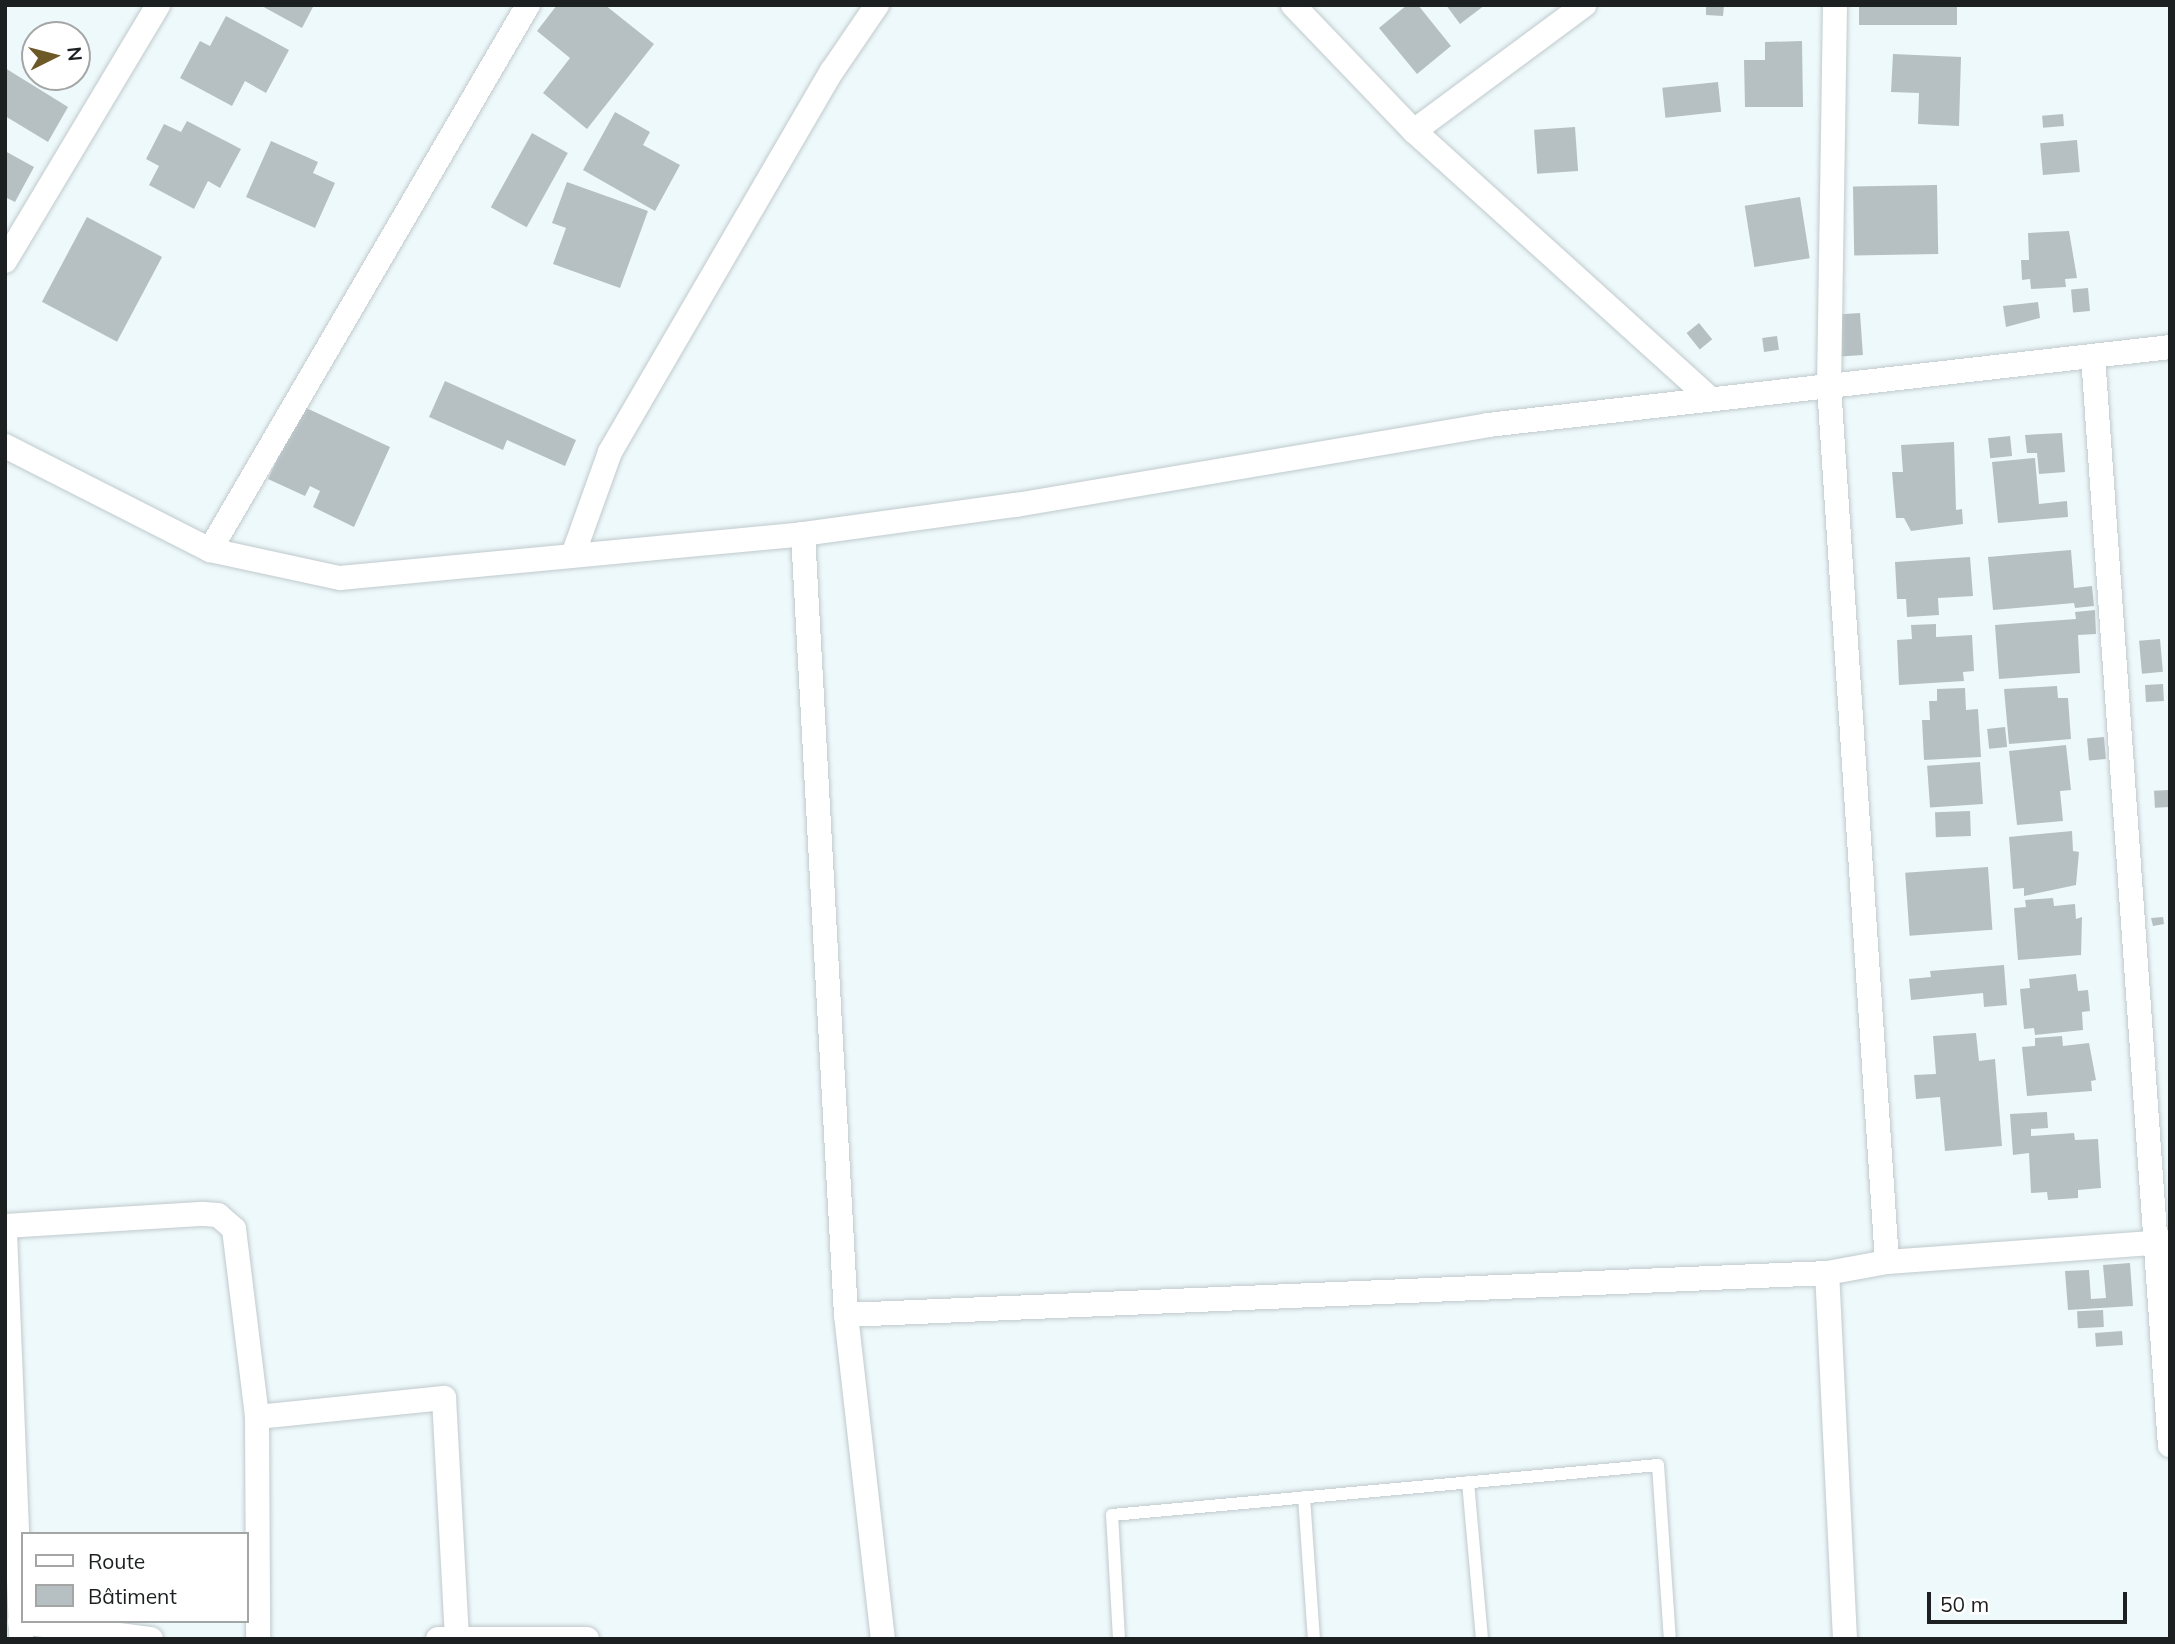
<!DOCTYPE html>
<meta charset="utf-8">
<style>
body{margin:0}
#map{position:relative;width:2175px;height:1644px;overflow:hidden;background:#eef9fb;font-family:Mulish,sans-serif}
div>[style]{position:absolute}
.building>*{inset:0;background:#b6c0c3;transform-origin:0 0}
.roads{filter:drop-shadow(0 0 2px #c0cacd) drop-shadow(0 0 2px #c0cacd)}
.lane>*{height:12px;margin:-6px;padding:0 6px;transform-origin:6px;border-radius:6px;background:#fff}
.street>*{height:24px;margin:-12px;padding:0 12px;transform-origin:12px;border-radius:12px;background:#fff}
span{translate:-50% -50%;white-space:nowrap;text-align:center;line-height:1.15;-webkit-text-stroke:6px #fff;paint-order:stroke}
.frame{position:absolute;inset:0;border:7px solid #1c2020;pointer-events:none}
.legend{position:absolute;left:21px;top:1532px;width:228px;height:91px;box-sizing:border-box;background:#fff;border:2px solid #a4a6a6;margin:0;padding:9px 12px;list-style:none;font-size:21px;color:#1c2020}
.legend li{display:flex;align-items:center;gap:14px;height:35px}
.legend b{width:35px;border:2px solid #a4a6a6}
.north{position:absolute;left:21px;top:21px;width:70px;height:70px;box-sizing:border-box;background:#fff;border:2px solid #a4a6a6;border-radius:50%;rotate:84deg;font-size:19px;font-weight:700;line-height:28px;text-align:center;color:#1c2020}
.north::after{content:'';display:block;margin:auto;width:24px;height:32px;background:#6d5827;clip-path:polygon(50% 0,100% 100%,50% 72%,0 100%)}
.scale{position:absolute;left:1927px;top:1592px;width:200px;height:32px;box-sizing:border-box;border:4px solid #1c2020;border-top:0;padding-left:9px;font-size:21px;line-height:24px;white-space:nowrap;color:#1c2020;-webkit-text-stroke:5px #fff;paint-order:stroke}
</style>
<div id="map">
<div class="building">
<i style="clip-path:polygon(260px 5px,314px 5px,302px 28px)"></i>
<i style="clip-path:polygon(557px 5px,605px 5px,654px 44px,587px 129px,543px 93px,570px 58px,537px 31px)"></i>
<i style="clip-path:polygon(1407px 5px,1418px 5px,1451px 46px,1417px 74px,1379px 28px)"></i>
<i style="clip-path:polygon(1446px 5px,1485px 5px,1460px 24px)"></i>
<i style="clip-path:polygon(1706px 5px,1724px 5px,1723px 16px,1706px 15px)"></i>
<i style="left:1859px;top:5px;width:98px;height:20px"></i>
<i style="clip-path:polygon(226px 16px,289px 50px,266px 93px,245px 81px,232px 106px,180px 78px,200px 41px,210px 46px)"></i>
<i style="clip-path:polygon(1802px 41px,1803px 107px,1745px 107px,1744px 60px,1765px 60px,1765px 42px)"></i>
<i style="clip-path:polygon(1893px 54px,1961px 57px,1959px 126px,1918px 124px,1919px 93px,1891px 92px)"></i>
<i style="clip-path:polygon(5px 68px,68px 107px,48px 142px,5px 116px)"></i>
<i style="left:1718px;top:82px;width:30px;height:56px;rotate:84deg"></i>
<i style="clip-path:polygon(615px 112px,650px 132px,643px 145px,680px 165px,655px 211px,583px 170px)"></i>
<i style="left:2063px;top:114px;width:12px;height:21px;rotate:85deg"></i>
<i style="clip-path:polygon(187px 121px,241px 149px,220px 188px,208px 181px,194px 209px,149px 185px,159px 166px,146px 159px,164px 124px,181px 132px)"></i>
<i style="left:1575px;top:127px;width:44px;height:41px;rotate:86deg"></i>
<i style="left:532px;top:133px;width:41px;height:85px;rotate:29deg"></i>
<i style="left:2077px;top:140px;width:32px;height:37px;rotate:85deg"></i>
<i style="clip-path:polygon(271px 141px,318px 162px,313px 173px,335px 183px,315px 228px,246px 197px)"></i>
<i style="clip-path:polygon(5px 151px,34px 167px,15px 202px,5px 197px)"></i>
<i style="clip-path:polygon(567px 182px,648px 211px,620px 288px,553px 264px,566px 228px,552px 223px)"></i>
<i style="left:1937px;top:185px;width:69px;height:84px;rotate:89deg"></i>
<i style="left:1800px;top:197px;width:62px;height:56px;rotate:81deg"></i>
<i style="left:87px;top:217px;width:85px;height:96px;rotate:28deg"></i>
<i style="clip-path:polygon(2069px 231px,2077px 278px,2065px 279px,2066px 287px,2031px 289px,2030px 279px,2022px 280px,2021px 260px,2029px 260px,2028px 233px)"></i>
<i style="left:2088px;top:288px;width:23px;height:17px;rotate:85deg"></i>
<i style="clip-path:polygon(2038px 302px,2040px 318px,2006px 327px,2003px 306px)"></i>
<i style="left:1860px;top:313px;width:42px;height:23px;rotate:86deg"></i>
<i style="left:1699px;top:323px;width:21px;height:16px;rotate:51deg"></i>
<i style="left:1777px;top:336px;width:14px;height:15px;rotate:82deg"></i>
<i style="clip-path:polygon(445px 381px,576px 440px,565px 466px,507px 440px,503px 450px,429px 417px)"></i>
<i style="clip-path:polygon(302px 406px,390px 447px,354px 527px,313px 507px,320px 491px,310px 486px,305px 496px,268px 479px)"></i>
<i style="clip-path:polygon(2062px 433px,2065px 472px,2039px 474px,2037px 453px,2027px 453px,2025px 435px)"></i>
<i style="left:2010px;top:436px;width:20px;height:22px;rotate:84deg"></i>
<i style="clip-path:polygon(1954px 442px,1956px 510px,1962px 509px,1963px 524px,1911px 531px,1904px 518px,1896px 518px,1892px 472px,1903px 472px,1901px 445px)"></i>
<i style="clip-path:polygon(2035px 458px,2039px 504px,2067px 501px,2068px 517px,1998px 523px,1992px 462px)"></i>
<i style="clip-path:polygon(2071px 550px,2074px 588px,2092px 586px,2094px 606px,2075px 608px,2074px 603px,1993px 610px,1988px 557px)"></i>
<i style="clip-path:polygon(1970px 557px,1973px 596px,1938px 598px,1939px 615px,1907px 617px,1906px 599px,1897px 599px,1895px 562px)"></i>
<i style="clip-path:polygon(2095px 610px,2096px 634px,2078px 635px,2080px 673px,1999px 679px,1995px 625px,2076px 619px,2075px 612px)"></i>
<i style="clip-path:polygon(1936px 624px,1936px 637px,1972px 635px,1974px 671px,1963px 672px,1964px 681px,1899px 685px,1897px 640px,1912px 639px,1911px 625px)"></i>
<i style="left:2160px;top:639px;width:33px;height:21px;rotate:85deg"></i>
<i style="left:2163px;top:684px;width:17px;height:18px;rotate:87deg"></i>
<i style="clip-path:polygon(2057px 686px,2058px 698px,2068px 698px,2071px 739px,2009px 744px,2004px 689px)"></i>
<i style="clip-path:polygon(1965px 688px,1966px 710px,1978px 709px,1981px 757px,1924px 760px,1922px 720px,1930px 720px,1929px 701px,1937px 701px,1937px 689px)"></i>
<i style="left:2005px;top:727px;width:20px;height:18px;rotate:84deg"></i>
<i style="left:2104px;top:737px;width:22px;height:17px;rotate:85deg"></i>
<i style="clip-path:polygon(2066px 745px,2071px 790px,2060px 791px,2063px 821px,2017px 825px,2009px 751px)"></i>
<i style="left:1980px;top:762px;width:42px;height:53px;rotate:86deg"></i>
<i style="left:2169px;top:790px;width:17px;height:15px;rotate:87deg"></i>
<i style="left:1970px;top:811px;width:25px;height:35px;rotate:88deg"></i>
<i style="clip-path:polygon(2072px 831px,2073px 851px,2079px 852px,2076px 885px,2024px 896px,2024px 888px,2013px 889px,2009px 837px)"></i>
<i style="left:1988px;top:867px;width:63px;height:83px;rotate:86deg"></i>
<i style="clip-path:polygon(2053px 898px,2054px 906px,2075px 904px,2076px 919px,2082px 917px,2081px 955px,2018px 960px,2014px 908px,2026px 907px,2025px 900px)"></i>
<i style="clip-path:polygon(2163px 917px,2164px 924px,2153px 926px,2151px 918px)"></i>
<i style="clip-path:polygon(2004px 965px,2007px 1005px,1984px 1007px,1983px 993px,1911px 1000px,1909px 979px,1931px 977px,1930px 971px)"></i>
<i style="clip-path:polygon(2076px 974px,2078px 991px,2088px 990px,2090px 1011px,2082px 1012px,2083px 1030px,2035px 1035px,2034px 1028px,2024px 1029px,2020px 989px,2030px 988px,2029px 979px)"></i>
<i style="clip-path:polygon(1976px 1033px,1979px 1061px,1995px 1059px,2002px 1146px,1945px 1151px,1940px 1097px,1916px 1099px,1914px 1075px,1936px 1074px,1933px 1036px)"></i>
<i style="clip-path:polygon(2062px 1036px,2063px 1046px,2089px 1043px,2096px 1080px,2091px 1081px,2092px 1091px,2027px 1096px,2022px 1047px,2035px 1046px,2035px 1038px)"></i>
<i style="clip-path:polygon(2047px 1112px,2048px 1128px,2031px 1129px,2031px 1136px,2074px 1133px,2075px 1140px,2098px 1139px,2101px 1188px,2078px 1190px,2078px 1198px,2048px 1200px,2047px 1192px,2031px 1193px,2029px 1153px,2013px 1155px,2010px 1114px)"></i>
<i style="clip-path:polygon(2130px 1263px,2133px 1306px,2068px 1310px,2065px 1271px,2089px 1270px,2091px 1299px,2106px 1298px,2103px 1265px)"></i>
<i style="left:2103px;top:1310px;width:17px;height:26px;rotate:87deg"></i>
<i style="left:2122px;top:1331px;width:14px;height:27px;rotate:86deg"></i>
</div>
<div class="roads">
<div class="lane">
<i style="left:1468px;top:1482px;width:158px;rotate:84.9deg"></i>
<i style="left:1304px;top:1497px;width:142px;rotate:86deg"></i>
<i style="left:1119px;top:1639px;width:124px;rotate:-93.2deg"></i>
<i style="left:1112px;top:1515px;width:548px;rotate:-5.23deg"></i>
<i style="left:1658px;top:1465px;width:174px;rotate:86.1deg"></i>
</div>
<div class="street">
<i style="left:1293px;top:5px;width:175px;rotate:46.2deg"></i>
<i style="left:1414px;top:131px;width:398px;rotate:42.1deg"></i>
<i style="left:1835px;top:5px;width:381px;rotate:90.9deg"></i>
<i style="left:1829px;top:386px;width:878px;rotate:86.21deg"></i>
<i style="left:1414px;top:131px;width:212px;rotate:-36.5deg"></i>
<i style="left:5px;top:261px;width:298px;rotate:-59.1deg"></i>
<i style="left:2093px;top:356px;width:1092px;rotate:85.96deg"></i>
<i style="left:5px;top:446px;width:230px;rotate:26.9deg"></i>
<i style="left:210px;top:550px;width:133px;rotate:12.2deg"></i>
<i style="left:340px;top:578px;width:465px;rotate:-5.4deg"></i>
<i style="left:803px;top:534px;width:215px;rotate:-7.8deg"></i>
<i style="left:1016px;top:505px;width:479px;rotate:-9.6deg"></i>
<i style="left:1488px;top:425px;width:686px;rotate:-6.52deg"></i>
<i style="left:803px;top:534px;width:782px;rotate:86.85deg"></i>
<i style="left:846px;top:1315px;width:326px;rotate:83.5deg"></i>
<i style="left:210px;top:550px;width:631px;rotate:-59.74deg"></i>
<i style="left:573px;top:555px;width:109px;rotate:-70.2deg"></i>
<i style="left:610px;top:452px;width:441px;rotate:-59.8deg"></i>
<i style="left:832px;top:71px;width:80px;rotate:-55.7deg"></i>
<i style="left:5px;top:1226px;width:199px;rotate:-3.5deg"></i>
<i style="left:204px;top:1214px;width:14px;rotate:4deg"></i>
<i style="left:218px;top:1215px;width:21px;rotate:41deg"></i>
<i style="left:234px;top:1229px;width:189px;rotate:83deg"></i>
<i style="left:257px;top:1417px;width:222px;rotate:89.7deg"></i>
<i style="left:5px;top:1232px;width:407px;rotate:87.7deg"></i>
<i style="left:846px;top:1315px;width:982px;rotate:-2.45deg"></i>
<i style="left:257px;top:1417px;width:188px;rotate:-5.8deg"></i>
<i style="left:444px;top:1398px;width:241px;rotate:86.9deg"></i>
<i style="left:20px;top:1622px;width:132px;rotate:7.4deg"></i>
<i style="left:438px;top:1639px;width:149px"></i>
<i style="left:1845px;top:1639px;width:366px;rotate:-92.8deg"></i>
<i style="left:1827px;top:1273px;width:61px;rotate:-10.4deg"></i>
<i style="left:1887px;top:1262px;width:283px;rotate:-4.1deg"></i>
</div>
</div>
<div class="frame"></div>
<ul class="legend">
<li><b style="height:9px;background:#fff"></b>Route</li>
<li><b style="height:19px;background:#b6c0c3"></b>Bâtiment</li>
</ul>
<div class="north">N</div>
<div class="scale">50 m</div>
</div>
